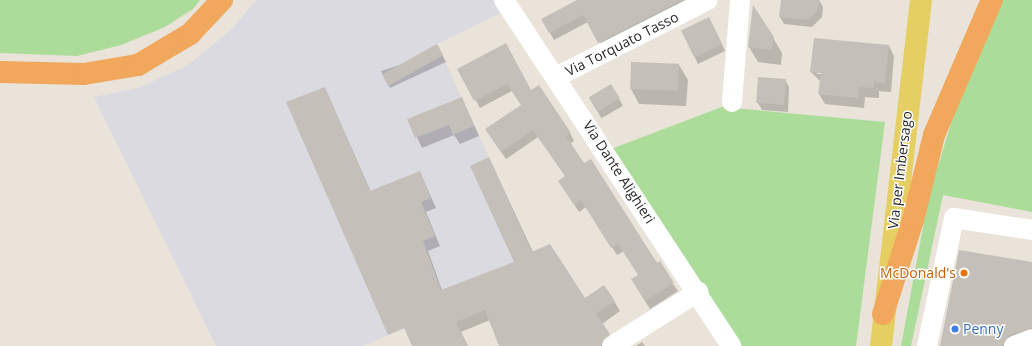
<!DOCTYPE html>
<html>
<head>
<meta charset="utf-8">
<style>
	body { margin:0 }
	#map { position:relative; width:1032px; height:346px; overflow:hidden; background:#e9e3d9; font-family:"Open Sans",sans-serif }
	div>[style] { position:absolute }
	.industrial>* { inset:0; background:#dcdae1 }
	.green>* { inset:0; background:#abdc99 }
	.shadow>* { inset:0; background:#0003; transform-origin:0 0 }
	.building>* { inset:0; background:#c4c0b9; transform-origin:0 0 }
	.minor>* { height:20px; margin:-10px; padding:0 10px; transform-origin:10px; border-radius:10px; background:#fff }
	.major>* { height:22px; margin:-11px; padding:0 11px; transform-origin:11px; border-radius:11px; background:#e5cf62 }
	.highway>* { height:22px; margin:-11px; padding:0 11px; transform-origin:11px; border-radius:11px; background:#f1a75c }
	.dots>* { width:11px; height:11px; translate:-50% -50%; box-sizing:border-box; border:2px solid #fff; border-radius:50% }
	span { translate:-50% -50%; white-space:nowrap; text-align:center; line-height:1.15; -webkit-text-stroke:3px #fff; paint-order:stroke }
	.street-label { font-size:14px; color:#272727 }
	.food-label { font-size:14px; color:#c56008 }
	.right { translate:-100% -50%; text-align:right }
	.shop-label { font-size:14px; color:#366cbe }
	.left { translate:0 -50%; text-align:left }
</style>
</head>
<body>
<div id="map">
	<div class="industrial">
		<div style="clip-path:polygon(256px 0,500px 0,507px 10px,437px 44px,532px 251px,550px 244px,612px 338px,599px 346px,517px 281px,363px 346px,216px 346px,94px 97px,138px 88px,188px 65px,231px 30px)"></div>
	</div>
	<div class="green">
		<div style="clip-path:polygon(0 0,200px 0,193px 9px,165px 27px,121px 45px,77px 56px,0 53px)"></div>
		<div style="clip-path:polygon(1002px 0,1032px 0,1032px 212px,943px 195px,911px 346px,901px 346px,929px 195px,961px 91px)"></div>
		<div style="clip-path:polygon(722px 107px,885px 122px,856px 346px,739px 346px,611px 149px)"></div>
	</div>
	<div class="shadow">
		<div style="clip-path:polygon(579px 0,695px 0,604px 50px,588px 22px,554px 40px,550px 33px)"></div>
		<div style="clip-path:polygon(782px 0,819px 0,823px 7px,822px 17px,812px 27px,784px 24px,780px 17px)"></div>
		<div style="clip-path:polygon(713px 26px,725px 51px,698px 64px,682px 31px)"></div>
		<div style="clip-path:polygon(773px 38px,782px 53px,781px 65px,758px 62px,749px 47px)"></div>
		<div style="clip-path:polygon(evenodd,889px 46px,894px 56px,891px 92px,879px 91px,879px 98px,865px 97px,864px 108px,825px 104px,819px 94px,821px 82px,811px 72px,889px 46px,817px 72px,826px 74px,817px 74px,817px 72px)"></div>
		<div style="clip-path:polygon(441px 52px,446px 62px,390px 88px,381px 71px)"></div>
		<div style="clip-path:polygon(679px 65px,688px 80px,686px 106px,639px 104px,631px 89px)"></div>
		<div style="clip-path:polygon(459px 70px,531px 91px,570px 133px,574px 141px,570px 144px,678px 291px,650px 309px,637px 288px,639px 275px,624px 251px,617px 255px,586px 207px,579px 212px,564px 189px,566px 177px,538px 137px,506px 159px,491px 137px,522px 106px,512px 91px,480px 108px)"></div>
		<div style="clip-path:polygon(759px 78px,785px 80px,789px 87px,788px 112px,762px 110px,758px 103px)"></div>
		<div style="left:611px;top:85px;width:24px;height:25px;rotate:60deg"></div>
		<div style="clip-path:polygon(325px 88px,371px 192px,420px 172px,436px 208px,426px 212px,440px 246px,428px 251px,442px 290px,516px 263px,489px 158px,533px 252px,585px 299px,614px 301px,620px 311px,602px 324px,612px 340px,602px 346px,500px 346px,490px 320px,461px 332px,468px 346px,413px 346px)"></div>
		<div style="clip-path:polygon(462px 98px,479px 136px,460px 144px,454px 135px,422px 148px,409px 120px)"></div>
		<div style="clip-path:polygon(1032px 263px,1032px 333px,1009px 346px,941px 346px)"></div>
		<div style="clip-path:polygon(642px 342px,645px 346px,636px 346px)"></div>
	</div>
	<div class="building">
		<div style="clip-path:polygon(577px 0,682px 0,598px 43px,583px 15px,549px 33px,541px 19px)"></div>
		<div style="clip-path:polygon(781px 0,819px 0,818px 10px,808px 20px,779px 17px)"></div>
		<div style="clip-path:polygon(753px 5px,774px 37px,772px 50px,748px 47px)"></div>
		<div style="left:709px;top:17px;width:30px;height:31px;rotate:64deg"></div>
		<div style="clip-path:polygon(814px 38px,889px 45px,885px 83px,874px 82px,873px 88px,859px 87px,858px 98px,818px 94px,821px 73px,810px 72px)"></div>
		<div style="clip-path:polygon(506px 43px,531px 90px,539px 85px,571px 133px,566px 136px,584px 163px,591px 159px,657px 263px,660px 261px,674px 283px,645px 301px,631px 279px,638px 275px,618px 244px,611px 248px,581px 200px,574px 205px,558px 181px,565px 176px,533px 130px,501px 152px,485px 129px,521px 105px,507px 84px,474px 101px,457px 69px)"></div>
		<div style="left:437px;top:44px;width:13px;height:63px;rotate:61deg"></div>
		<div style="left:631px;top:62px;width:48px;height:27px;rotate:2deg"></div>
		<div style="left:758px;top:77px;width:28px;height:26px;rotate:4deg"></div>
		<div style="left:611px;top:84px;width:17px;height:26px;rotate:59deg"></div>
		<div style="clip-path:polygon(325px 87px,370px 191px,420px 171px,431px 198px,421px 202px,435px 236px,423px 241px,441px 290px,514px 262px,470px 166px,489px 157px,532px 252px,550px 244px,585px 298px,604px 285px,615px 301px,596px 314px,610px 334px,601px 346px,499px 346px,485px 310px,456px 322px,467px 346px,412px 346px,404px 328px,388px 335px,286px 102px)"></div>
		<div style="clip-path:polygon(462px 97px,474px 126px,453px 135px,449px 125px,415px 138px,407px 119px)"></div>
		<div style="clip-path:polygon(959px 250px,1032px 262px,1032px 328px,1009px 335px,1003px 346px,940px 346px)"></div>
	</div>
	<div class="minor">
		<div style="left:504px;top:0;width:414px;rotate:56.7deg"></div>
		<div style="left:556px;top:77px;width:170px;rotate:-26.9deg"></div>
		<div style="left:732px;top:102px;width:102px;rotate:-85.5deg"></div>
		<div style="left:612px;top:346px;width:102px;rotate:-32.1deg"></div>
		<div style="left:927px;top:346px;width:131px;rotate:-78.1deg"></div>
		<div style="left:954px;top:218px;width:79px;rotate:8.7deg"></div>
		<div style="left:1014px;top:346px;width:19px;rotate:-21deg"></div>
	</div>
	<div class="major">
		<div style="left:881px;top:346px;width:348px;rotate:-83.4deg"></div>
	</div>
	<div class="highway">
		<div style="left:0;top:72px;width:84px;rotate:1.4deg"></div>
		<div style="left:84px;top:74px;width:55px;rotate:-9.5deg"></div>
		<div style="left:138px;top:65px;width:61px;rotate:-30.8deg"></div>
		<div style="left:190px;top:34px;width:47px;rotate:-46.7deg"></div>
		<div style="left:883px;top:314px;width:99px;rotate:-72.3deg"></div>
		<div style="left:913px;top:220px;width:88px;rotate:-76.1deg"></div>
		<div style="left:934px;top:135px;width:147px;rotate:-66.8deg"></div>
	</div>
	<div class="dots">
		<div style="left:964px;top:273px;background:#e8710a"></div>
		<div style="left:955px;top:329px;background:#3f7fe0"></div>
	</div>
	<div class="street-label">
		<span style="left:622px;top:44px;rotate:-27deg">Via Torquato Tasso</span>
		<span style="left:900px;top:170px;rotate:-83deg">Via per Imbersago</span>
		<span style="left:619px;top:172px;rotate:57deg">Via Dante Alighieri</span>
	</div>
	<div class="food-label">
		<span class="right" style="left:956px;top:273px">McDonald's</span>
	</div>
	<div class="shop-label">
		<span class="left" style="left:963px;top:329px">Penny</span>
	</div>
</div>
</body>
</html>
